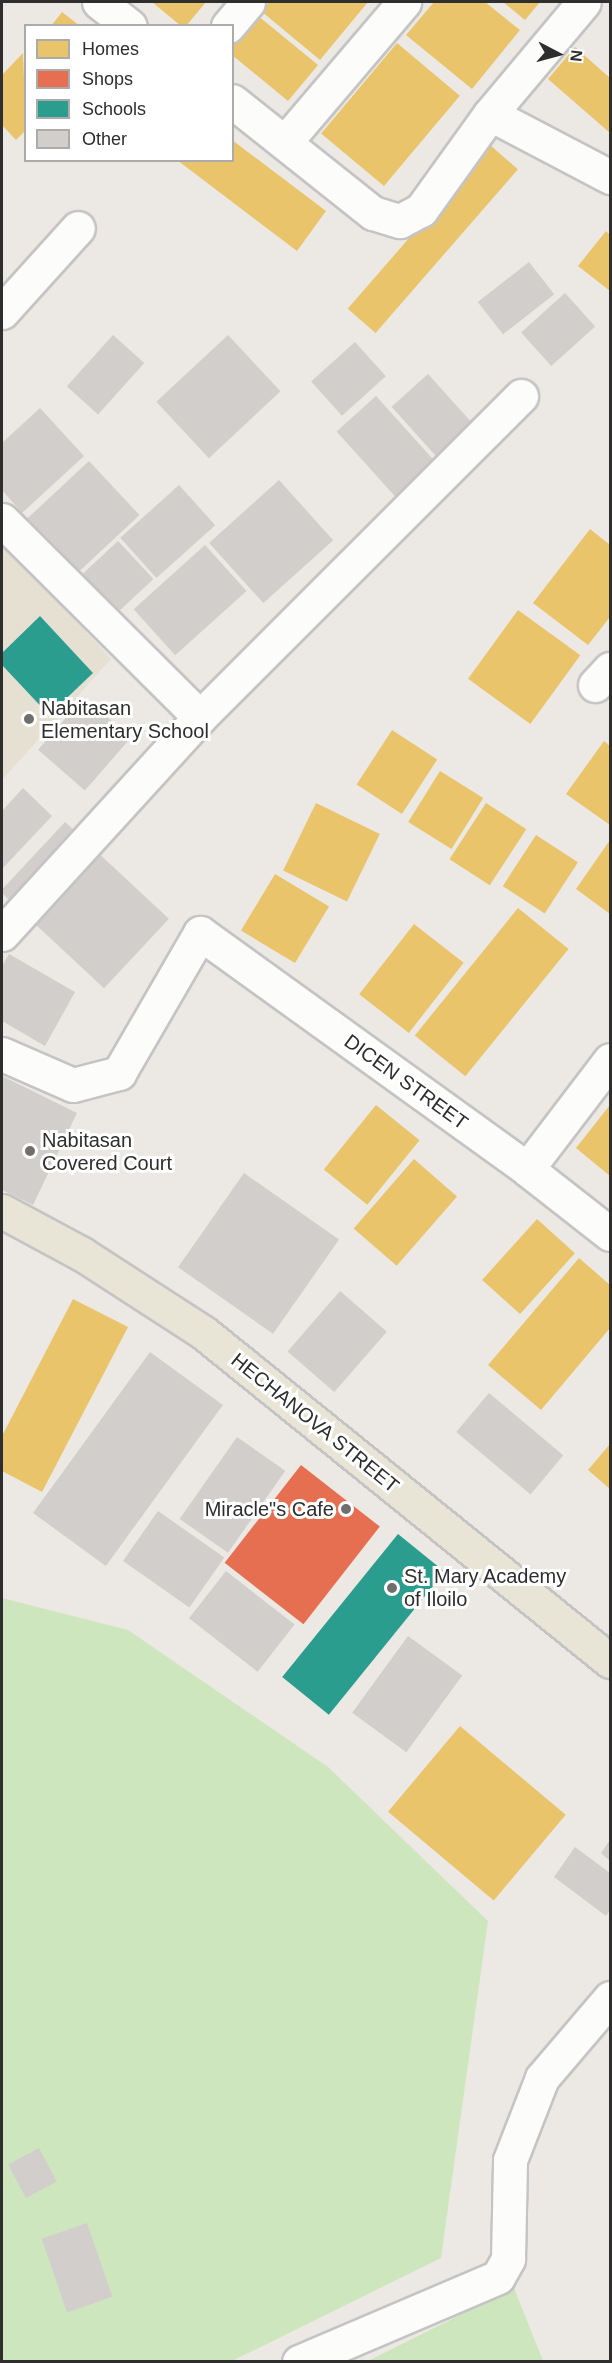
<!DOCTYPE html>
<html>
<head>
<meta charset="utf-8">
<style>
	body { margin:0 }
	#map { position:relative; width:612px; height:2363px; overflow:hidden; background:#ece8e4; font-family:Arial,sans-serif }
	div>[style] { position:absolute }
	.education>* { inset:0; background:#e6e0d3 }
	.green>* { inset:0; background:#cee6be }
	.homes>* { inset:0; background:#e9c46a; transform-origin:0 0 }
	.shops>* { inset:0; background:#e76f51; transform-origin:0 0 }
	.schools>* { inset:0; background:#2a9d8f; transform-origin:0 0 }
	.building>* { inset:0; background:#d1cecb; transform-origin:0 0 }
	.roads { filter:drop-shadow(2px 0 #c5c4c5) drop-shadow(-2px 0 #c5c4c5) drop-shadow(0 2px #c5c4c5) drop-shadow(0 -2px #c5c4c5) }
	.minor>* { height:33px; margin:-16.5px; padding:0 16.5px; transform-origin:16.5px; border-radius:16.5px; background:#fcfcfb }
	.major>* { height:33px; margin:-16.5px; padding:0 16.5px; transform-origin:16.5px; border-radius:16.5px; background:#e8e4d6 }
	.dots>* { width:16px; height:16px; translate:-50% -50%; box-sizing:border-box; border:3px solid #fff; border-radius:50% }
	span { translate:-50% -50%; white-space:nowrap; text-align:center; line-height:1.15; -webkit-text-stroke:6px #fff; paint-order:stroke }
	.poi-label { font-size:20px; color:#2e2e2e }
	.left { translate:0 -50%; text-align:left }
	.right { translate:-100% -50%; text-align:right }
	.street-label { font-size:20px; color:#2e2e2e }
	.frame { position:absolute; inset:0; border:3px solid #2e2e2e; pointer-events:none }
	.legend { position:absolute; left:24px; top:24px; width:210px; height:138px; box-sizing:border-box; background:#fff; border:2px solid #ababab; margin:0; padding:8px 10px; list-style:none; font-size:18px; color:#2e2e2e }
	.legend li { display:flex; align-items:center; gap:12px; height:30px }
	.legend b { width:30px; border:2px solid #ababab }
	.north { position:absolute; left:528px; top:24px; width:60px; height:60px; -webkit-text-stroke:4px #fff; paint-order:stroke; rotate:96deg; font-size:16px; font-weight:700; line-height:24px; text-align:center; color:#2e2e2e }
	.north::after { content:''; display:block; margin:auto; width:21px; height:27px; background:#2e2e2e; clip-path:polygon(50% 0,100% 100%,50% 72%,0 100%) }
</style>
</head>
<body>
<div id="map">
	<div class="education">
		<div style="clip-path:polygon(2px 540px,111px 659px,2px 780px)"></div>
	</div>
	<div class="green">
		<div style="clip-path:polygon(2px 1598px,128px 1630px,328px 1767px,488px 1921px,441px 2258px,232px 2361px,2px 2362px)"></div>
		<div style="clip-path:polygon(514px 2288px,543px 2361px,368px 2361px)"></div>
	</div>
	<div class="homes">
		<div style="clip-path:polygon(152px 2px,206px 2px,186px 26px,181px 26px)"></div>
		<div style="clip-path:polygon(269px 2px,368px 2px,320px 60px,261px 11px)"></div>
		<div style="clip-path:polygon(434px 2px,485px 2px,520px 30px,472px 89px,406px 35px)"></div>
		<div style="clip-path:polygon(503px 2px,540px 2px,525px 20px)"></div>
		<div style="clip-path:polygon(62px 12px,80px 26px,51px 26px)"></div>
		<div style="clip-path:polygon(257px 15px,318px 65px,288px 101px,232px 55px,232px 46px)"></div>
		<div style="left:397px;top:43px;width:82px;height:118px;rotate:40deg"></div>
		<div style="clip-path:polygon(575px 47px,610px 78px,610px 133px,548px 79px)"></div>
		<div style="clip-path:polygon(23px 53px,26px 130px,16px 140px,2px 125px,2px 75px)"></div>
		<div style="clip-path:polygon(232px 140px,326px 211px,297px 251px,177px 160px,232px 160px)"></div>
		<div style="left:490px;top:145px;width:37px;height:217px;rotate:41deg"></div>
		<div style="clip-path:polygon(606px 231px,610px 235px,610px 291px,578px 266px)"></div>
		<div style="clip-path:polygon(590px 529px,610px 545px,610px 617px,588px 645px,533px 603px)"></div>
		<div style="left:518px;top:610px;width:77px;height:85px;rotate:36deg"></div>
		<div style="left:392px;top:730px;width:54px;height:65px;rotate:33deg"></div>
		<div style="clip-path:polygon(604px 741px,610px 746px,610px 825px,566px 794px)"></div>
		<div style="left:440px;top:771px;width:51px;height:60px;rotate:32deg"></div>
		<div style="left:316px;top:803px;width:71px;height:75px;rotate:26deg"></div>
		<div style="left:486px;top:803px;width:48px;height:67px;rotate:33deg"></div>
		<div style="left:536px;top:835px;width:50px;height:61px;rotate:33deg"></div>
		<div style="clip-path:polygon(610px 840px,610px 914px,576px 889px)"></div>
		<div style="left:275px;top:874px;width:63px;height:66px;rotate:31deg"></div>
		<div style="left:518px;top:908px;width:65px;height:164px;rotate:39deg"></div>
		<div style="left:414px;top:924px;width:63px;height:89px;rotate:38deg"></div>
		<div style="left:376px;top:1105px;width:56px;height:83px;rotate:39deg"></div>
		<div style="clip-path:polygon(610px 1105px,610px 1176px,576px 1148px)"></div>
		<div style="left:414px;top:1159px;width:57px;height:92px;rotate:41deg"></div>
		<div style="left:537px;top:1219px;width:51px;height:82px;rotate:42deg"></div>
		<div style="clip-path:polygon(579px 1258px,610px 1285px,610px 1328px,541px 1410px,488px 1365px)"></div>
		<div style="clip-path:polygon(73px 1299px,128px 1327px,42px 1492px,2px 1471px,2px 1436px)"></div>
		<div style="clip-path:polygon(610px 1444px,610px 1489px,588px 1470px)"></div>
		<div style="left:460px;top:1726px;width:138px;height:112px;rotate:40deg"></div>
	</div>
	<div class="shops">
		<div style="left:301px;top:1465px;width:100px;height:124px;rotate:38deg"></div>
	</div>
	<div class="schools">
		<div style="clip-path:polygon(40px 616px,93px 673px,49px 715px,2px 665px,2px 653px)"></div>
		<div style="left:398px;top:1534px;width:60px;height:184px;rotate:39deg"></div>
	</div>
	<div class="building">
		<div style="left:529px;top:262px;width:41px;height:65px;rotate:52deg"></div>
		<div style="left:565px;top:293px;width:45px;height:59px;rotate:48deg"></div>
		<div style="left:113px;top:335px;width:42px;height:69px;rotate:42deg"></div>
		<div style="left:228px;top:335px;width:77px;height:98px;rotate:47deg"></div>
		<div style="left:355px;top:342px;width:46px;height:59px;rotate:48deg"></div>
		<div style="left:428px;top:374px;width:78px;height:49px;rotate:48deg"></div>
		<div style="left:376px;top:396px;width:99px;height:53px;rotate:48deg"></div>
		<div style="clip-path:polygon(40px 408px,84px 456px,22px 513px,2px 490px,2px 443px)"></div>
		<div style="left:89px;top:461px;width:74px;height:91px;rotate:47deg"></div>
		<div style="left:279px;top:480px;width:81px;height:94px;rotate:48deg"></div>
		<div style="left:179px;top:485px;width:54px;height:79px;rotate:48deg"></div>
		<div style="left:118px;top:541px;width:52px;height:62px;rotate:47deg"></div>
		<div style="left:205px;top:545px;width:62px;height:96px;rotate:48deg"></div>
		<div style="left:84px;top:697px;width:62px;height:70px;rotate:41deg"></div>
		<div style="clip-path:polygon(23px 788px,52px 816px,2px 869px,2px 811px)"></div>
		<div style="left:65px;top:822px;width:142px;height:95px;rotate:43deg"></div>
		<div style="clip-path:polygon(9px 954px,75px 992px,45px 1046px,2px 1021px,2px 966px)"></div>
		<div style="clip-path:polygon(2px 1076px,77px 1113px,33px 1205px,2px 1190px)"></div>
		<div style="left:244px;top:1173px;width:116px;height:115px;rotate:35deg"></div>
		<div style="left:340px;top:1291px;width:62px;height:80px;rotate:41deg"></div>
		<div style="left:150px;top:1352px;width:90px;height:199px;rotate:36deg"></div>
		<div style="left:489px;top:1393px;width:97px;height:51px;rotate:40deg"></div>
		<div style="left:237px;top:1437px;width:59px;height:100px;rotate:35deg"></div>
		<div style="left:158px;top:1511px;width:81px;height:61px;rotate:35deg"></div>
		<div style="left:226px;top:1571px;width:87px;height:60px;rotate:38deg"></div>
		<div style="left:408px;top:1636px;width:67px;height:95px;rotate:36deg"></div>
		<div style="clip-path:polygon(610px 1840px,610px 1861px,601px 1853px)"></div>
		<div style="clip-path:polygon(575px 1847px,610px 1873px,610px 1910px,606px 1916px,554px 1877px)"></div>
		<div style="left:39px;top:2148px;width:38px;height:35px;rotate:62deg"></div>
		<div style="left:87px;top:2223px;width:78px;height:48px;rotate:71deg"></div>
	</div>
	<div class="roads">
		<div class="minor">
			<div style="left:99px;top:2px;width:39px;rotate:38deg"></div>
			<div style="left:228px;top:26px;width:31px;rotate:-50deg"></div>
			<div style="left:232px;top:101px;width:180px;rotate:38.5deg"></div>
			<div style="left:373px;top:213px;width:28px;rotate:17deg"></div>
			<div style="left:400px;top:221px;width:24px;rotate:-28deg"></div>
			<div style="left:421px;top:210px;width:118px;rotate:-54.3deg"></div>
			<div style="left:490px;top:114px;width:146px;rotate:-50deg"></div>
			<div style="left:490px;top:114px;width:136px;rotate:27.7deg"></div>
			<div style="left:285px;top:142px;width:184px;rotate:-49.6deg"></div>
			<div style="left:2px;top:312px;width:113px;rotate:-47.9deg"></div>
			<div style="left:2px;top:520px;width:279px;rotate:44.9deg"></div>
			<div style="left:595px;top:685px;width:22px;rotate:-47deg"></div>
			<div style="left:2px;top:934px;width:294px;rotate:-47.6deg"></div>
			<div style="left:200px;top:717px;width:454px;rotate:-45deg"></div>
			<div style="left:2px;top:1054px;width:77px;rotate:23.6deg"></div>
			<div style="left:73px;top:1085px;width:48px;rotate:-14.6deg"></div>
			<div style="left:119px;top:1073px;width:162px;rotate:-59.9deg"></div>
			<div style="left:200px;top:933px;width:403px;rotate:35.8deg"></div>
			<div style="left:527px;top:1169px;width:105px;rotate:38.1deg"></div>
			<div style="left:527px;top:1169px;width:137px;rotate:-52.7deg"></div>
			<div style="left:299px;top:2362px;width:216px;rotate:-23.1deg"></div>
			<div style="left:498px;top:2277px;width:21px;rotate:-61deg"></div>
			<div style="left:508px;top:2259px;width:99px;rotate:-88.8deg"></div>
			<div style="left:510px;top:2160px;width:88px;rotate:-68.7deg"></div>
			<div style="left:542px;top:2078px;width:105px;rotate:-49.6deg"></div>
		</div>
		<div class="major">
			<div style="left:2px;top:1211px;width:91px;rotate:28.3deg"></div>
			<div style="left:82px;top:1254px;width:145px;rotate:32.9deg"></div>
			<div style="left:204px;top:1333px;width:522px;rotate:38.93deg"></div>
		</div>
	</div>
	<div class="dots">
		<div style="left:29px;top:719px;background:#706f6e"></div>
		<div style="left:30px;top:1151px;background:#706f6e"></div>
		<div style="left:346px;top:1509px;background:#706f6e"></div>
		<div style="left:392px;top:1588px;background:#706f6e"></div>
	</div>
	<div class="poi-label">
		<span class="left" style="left:41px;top:720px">Nabitasan<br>Elementary School</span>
		<span class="left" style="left:42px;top:1152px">Nabitasan<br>Covered Court</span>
		<span class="right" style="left:334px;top:1509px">Miracle"s Cafe</span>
		<span class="left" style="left:404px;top:1588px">St. Mary Academy<br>of Iloilo</span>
	</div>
	<div class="street-label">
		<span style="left:406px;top:1082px;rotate:36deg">DICEN STREET</span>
		<span style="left:315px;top:1423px;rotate:39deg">HECHANOVA STREET</span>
	</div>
	<div class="frame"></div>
	<ul class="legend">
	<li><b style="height:16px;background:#e9c46a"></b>Homes</li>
	<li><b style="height:16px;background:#e76f51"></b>Shops</li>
	<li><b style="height:16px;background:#2a9d8f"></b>Schools</li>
	<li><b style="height:16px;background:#d1cecb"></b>Other</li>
	</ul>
	<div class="north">N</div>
</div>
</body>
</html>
